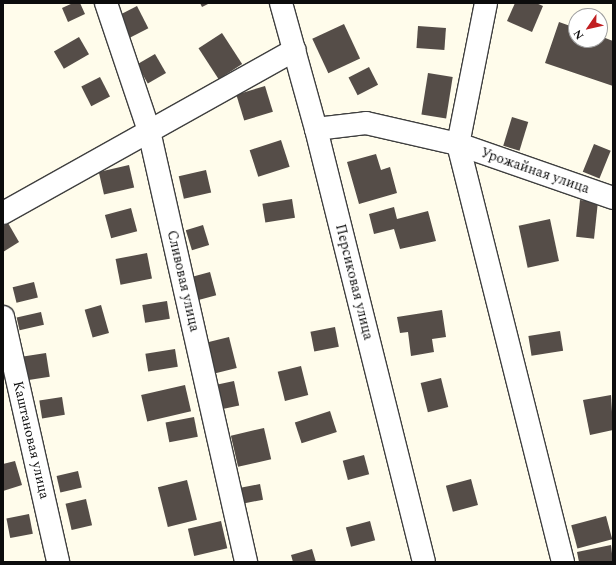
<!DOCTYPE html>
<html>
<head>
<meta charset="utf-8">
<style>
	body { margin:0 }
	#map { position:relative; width:616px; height:565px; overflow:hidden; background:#fffceb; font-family:Spectral,serif }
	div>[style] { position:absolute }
	.building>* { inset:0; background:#554d48; transform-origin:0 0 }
	.roads { filter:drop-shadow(1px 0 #3f3f3f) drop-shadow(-1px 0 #3f3f3f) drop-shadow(0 1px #3f3f3f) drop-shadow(0 -1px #3f3f3f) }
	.minor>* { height:22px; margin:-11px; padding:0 11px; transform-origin:11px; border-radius:11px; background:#fff }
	span { translate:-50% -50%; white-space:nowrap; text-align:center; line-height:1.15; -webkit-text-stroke:4px #fff; paint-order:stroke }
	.street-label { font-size:14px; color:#0c0c0c }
	.frame { position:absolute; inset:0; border:4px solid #0c0c0c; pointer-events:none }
	.north { position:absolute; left:568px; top:8px; width:40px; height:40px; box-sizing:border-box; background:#fff; border:1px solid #9e9e9e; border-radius:50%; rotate:236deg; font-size:11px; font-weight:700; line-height:16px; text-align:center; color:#0c0c0c }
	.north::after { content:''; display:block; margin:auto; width:14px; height:18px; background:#c11f21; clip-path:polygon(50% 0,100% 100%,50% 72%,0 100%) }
</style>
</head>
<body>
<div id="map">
	<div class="building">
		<div style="clip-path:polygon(73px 3px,80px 3px,85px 14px,68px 22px,62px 8px)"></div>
		<div style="clip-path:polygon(200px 3px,210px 3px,202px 7px)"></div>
		<div style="clip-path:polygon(515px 3px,536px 3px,543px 6px,532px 32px,507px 21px)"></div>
		<div style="left:137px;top:6px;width:25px;height:23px;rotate:63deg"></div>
		<div style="clip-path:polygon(559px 22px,576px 28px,576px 40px,600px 40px,600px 36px,613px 41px,613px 86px,545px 63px)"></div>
		<div style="left:344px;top:24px;width:38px;height:35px;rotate:65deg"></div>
		<div style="left:418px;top:26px;width:28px;height:22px;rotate:4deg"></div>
		<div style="left:222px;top:33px;width:37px;height:28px;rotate:57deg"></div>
		<div style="left:79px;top:37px;width:20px;height:29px;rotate:60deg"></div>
		<div style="left:155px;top:54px;width:22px;height:21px;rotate:60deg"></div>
		<div style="left:369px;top:67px;width:20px;height:23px;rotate:63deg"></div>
		<div style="left:428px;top:73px;width:25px;height:42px;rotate:9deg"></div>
		<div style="left:100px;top:77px;width:22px;height:21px;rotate:63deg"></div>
		<div style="left:265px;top:86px;width:27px;height:30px;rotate:73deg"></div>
		<div style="left:512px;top:117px;width:17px;height:30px;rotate:17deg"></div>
		<div style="left:281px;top:140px;width:28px;height:33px;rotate:72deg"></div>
		<div style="left:594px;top:144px;width:18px;height:30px;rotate:22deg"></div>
		<div style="clip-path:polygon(376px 154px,381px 170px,390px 167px,397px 193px,359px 204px,347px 162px)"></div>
		<div style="left:129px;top:165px;width:23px;height:31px;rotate:77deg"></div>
		<div style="left:206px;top:170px;width:23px;height:28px;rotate:77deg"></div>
		<div style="left:292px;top:199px;width:19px;height:30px;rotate:81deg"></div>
		<div style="left:580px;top:200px;width:18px;height:37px;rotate:6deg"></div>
		<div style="clip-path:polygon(394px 207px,397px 219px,428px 211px,436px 241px,400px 249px,394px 229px,374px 234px,369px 214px)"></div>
		<div style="left:131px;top:208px;width:24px;height:27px;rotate:75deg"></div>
		<div style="left:550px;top:219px;width:43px;height:32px;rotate:78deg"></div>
		<div style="clip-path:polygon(8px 223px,19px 242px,3px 252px,3px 226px)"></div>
		<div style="left:203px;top:225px;width:21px;height:18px;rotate:73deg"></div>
		<div style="left:147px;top:253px;width:26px;height:32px;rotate:79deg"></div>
		<div style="left:210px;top:272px;width:24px;height:26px;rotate:75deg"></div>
		<div style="left:34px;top:282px;width:16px;height:22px;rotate:76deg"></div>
		<div style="left:167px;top:301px;width:18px;height:25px;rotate:81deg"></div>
		<div style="left:101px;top:305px;width:29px;height:17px;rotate:74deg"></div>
		<div style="clip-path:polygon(442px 310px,446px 337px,432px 339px,434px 352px,411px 356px,408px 332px,400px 333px,397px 317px)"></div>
		<div style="left:41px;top:312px;width:13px;height:25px;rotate:77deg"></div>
		<div style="left:335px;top:327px;width:20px;height:25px;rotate:79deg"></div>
		<div style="left:560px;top:331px;width:20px;height:32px;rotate:81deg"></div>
		<div style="left:229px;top:337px;width:32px;height:24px;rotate:76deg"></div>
		<div style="left:175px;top:349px;width:18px;height:30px;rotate:81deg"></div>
		<div style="left:46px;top:353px;width:24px;height:23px;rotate:81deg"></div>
		<div style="left:301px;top:366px;width:30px;height:24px;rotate:76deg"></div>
		<div style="left:441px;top:378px;width:30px;height:21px;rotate:76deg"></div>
		<div style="left:234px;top:381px;width:25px;height:18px;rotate:78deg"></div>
		<div style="left:185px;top:385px;width:27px;height:45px;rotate:77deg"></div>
		<div style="clip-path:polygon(611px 395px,613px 430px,590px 435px,583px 400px)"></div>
		<div style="left:62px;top:397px;width:18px;height:23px;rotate:81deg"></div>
		<div style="left:330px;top:411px;width:22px;height:37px;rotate:72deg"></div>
		<div style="left:194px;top:417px;width:20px;height:29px;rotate:79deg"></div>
		<div style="left:264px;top:428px;width:32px;height:34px;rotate:77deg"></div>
		<div style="left:364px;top:455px;width:20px;height:22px;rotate:75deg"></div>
		<div style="clip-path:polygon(15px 461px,22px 485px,3px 491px,3px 464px)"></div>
		<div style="left:78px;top:471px;width:17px;height:22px;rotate:77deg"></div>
		<div style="left:471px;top:479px;width:27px;height:26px;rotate:75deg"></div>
		<div style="left:187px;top:480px;width:41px;height:30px;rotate:76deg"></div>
		<div style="left:260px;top:484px;width:16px;height:20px;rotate:79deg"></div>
		<div style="left:86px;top:499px;width:27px;height:21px;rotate:77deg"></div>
		<div style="left:29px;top:514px;width:20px;height:23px;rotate:79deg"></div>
		<div style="left:606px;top:516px;width:24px;height:36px;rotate:75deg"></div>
		<div style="left:221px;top:521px;width:28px;height:34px;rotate:77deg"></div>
		<div style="left:370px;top:521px;width:20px;height:25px;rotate:75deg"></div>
		<div style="clip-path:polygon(611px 545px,613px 562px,579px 562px,577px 552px)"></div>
		<div style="clip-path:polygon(312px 549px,316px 562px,293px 562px,291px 555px)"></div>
	</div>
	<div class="roads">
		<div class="minor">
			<div style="left:106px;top:3px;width:135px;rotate:71.4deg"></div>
			<div style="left:149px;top:131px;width:442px;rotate:77.3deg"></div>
			<div style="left:281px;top:3px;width:131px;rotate:74.5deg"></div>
			<div style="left:316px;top:129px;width:446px;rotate:76deg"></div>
			<div style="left:486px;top:3px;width:144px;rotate:101.2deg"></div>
			<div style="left:458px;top:144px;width:431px;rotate:75.9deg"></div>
			<div style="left:316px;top:129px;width:50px;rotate:-6.8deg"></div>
			<div style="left:366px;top:123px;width:94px;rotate:12.9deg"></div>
			<div style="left:458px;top:144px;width:164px;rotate:19.2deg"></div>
			<div style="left:3px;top:213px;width:334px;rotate:-29.2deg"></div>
			<div style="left:3px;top:317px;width:251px;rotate:77.3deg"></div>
		</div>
	</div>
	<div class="street-label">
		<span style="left:535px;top:171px;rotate:19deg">Урожайная улица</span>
		<span style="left:183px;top:281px;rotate:77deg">Сливовая улица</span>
		<span style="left:354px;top:282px;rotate:76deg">Персиковая улица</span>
		<span style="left:31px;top:440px;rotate:77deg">Каштановая улица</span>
	</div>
	<div class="frame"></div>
	<div class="north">N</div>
</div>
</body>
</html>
